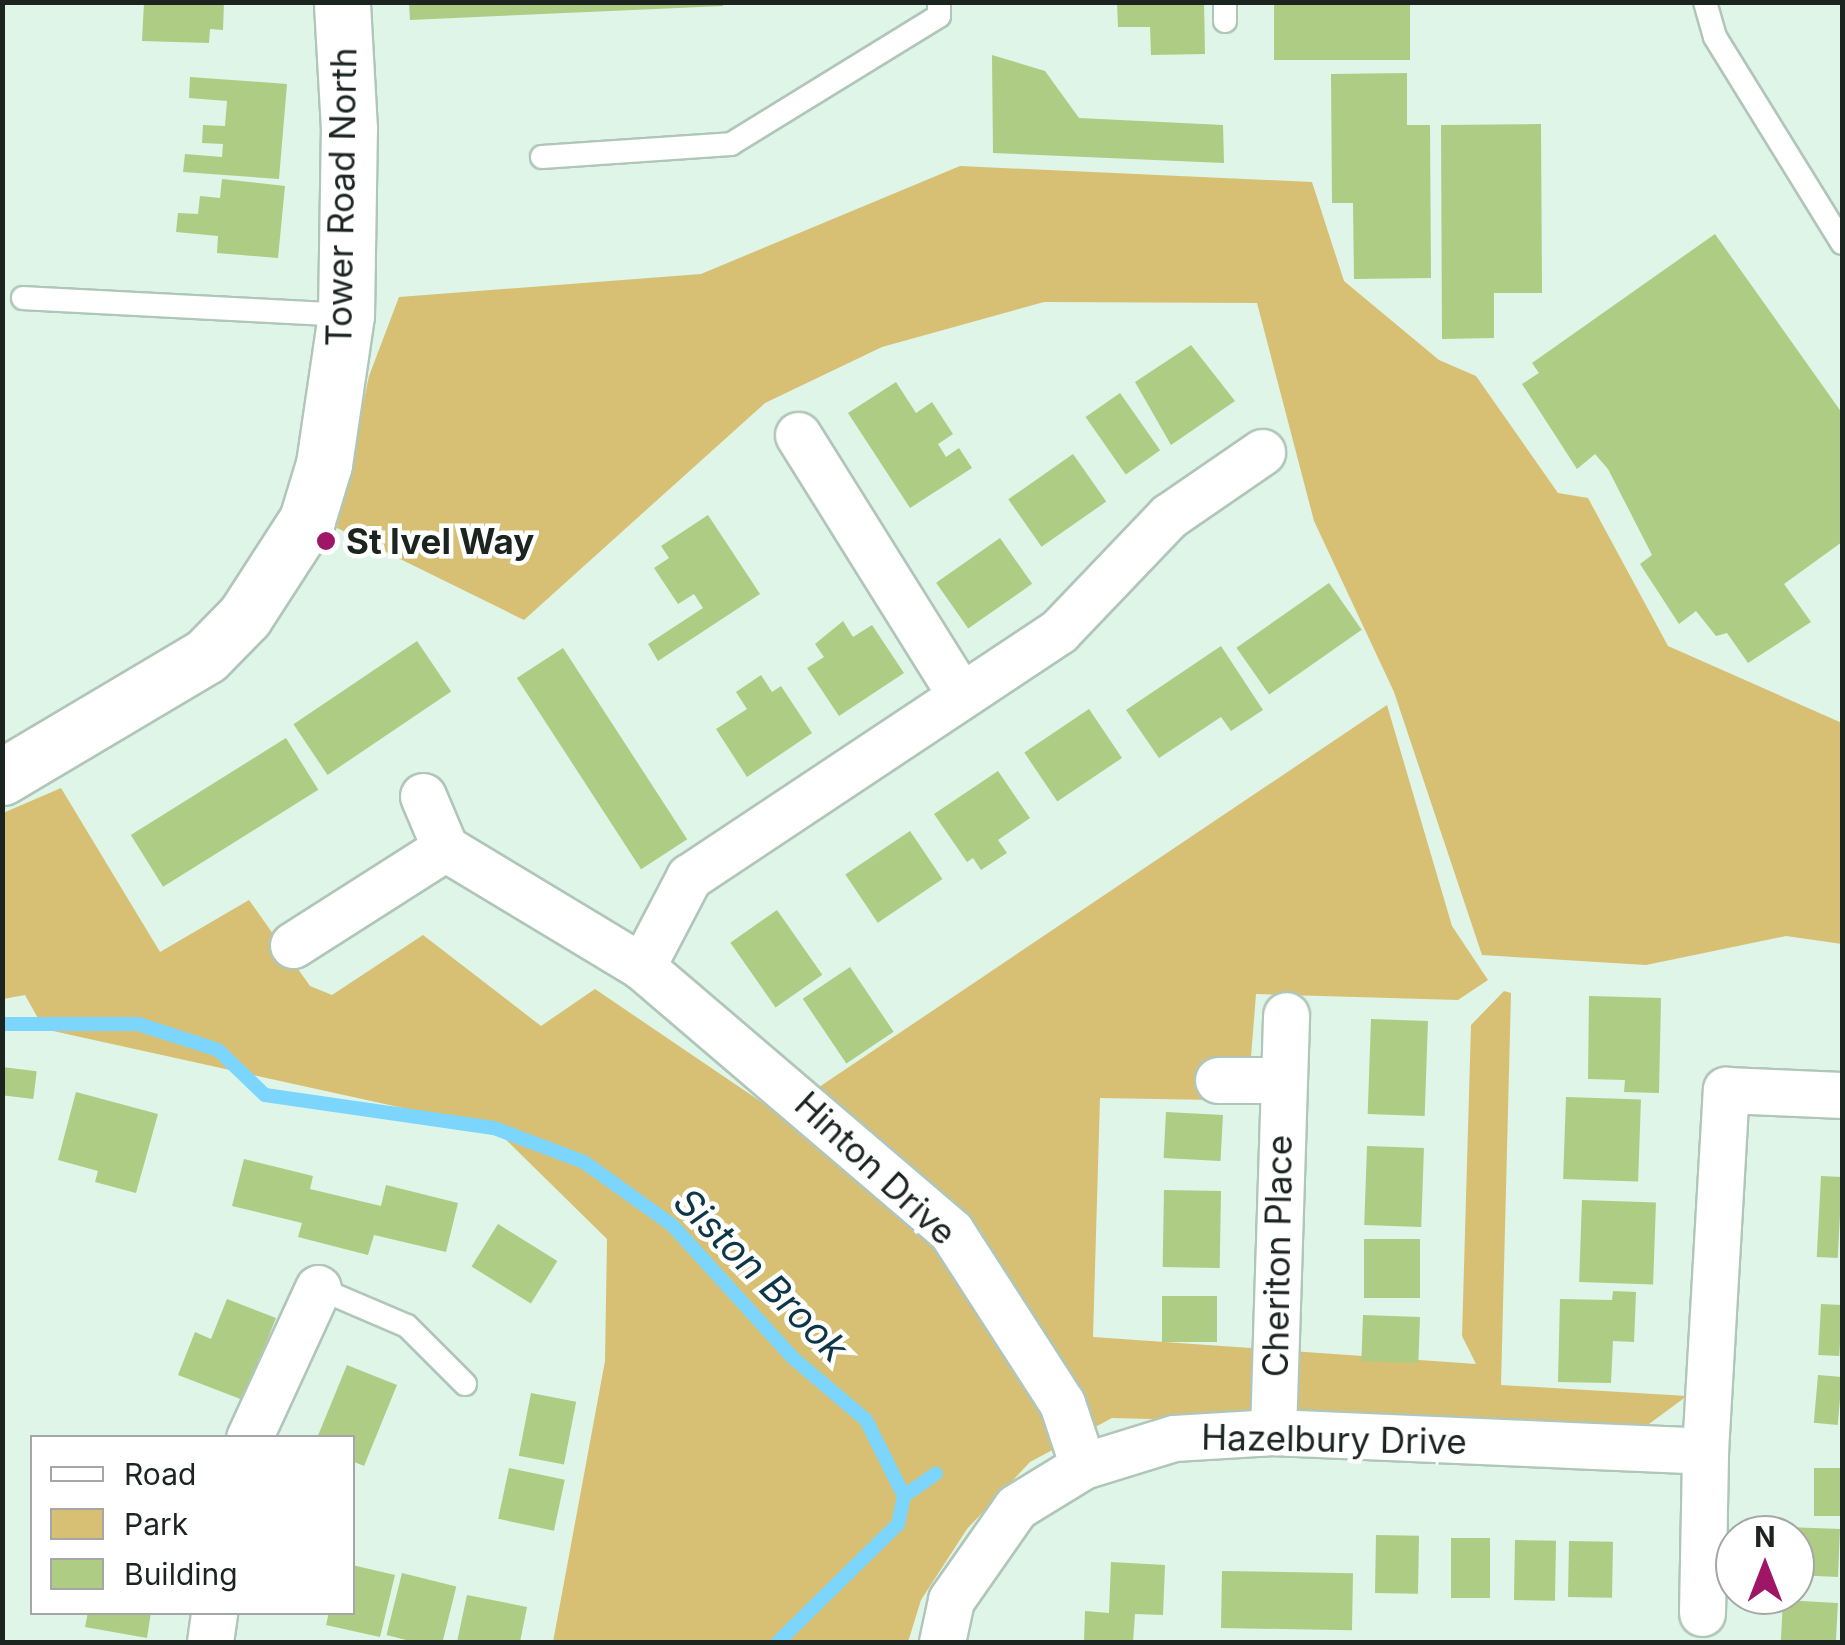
<!DOCTYPE html>
<html>
<head>
<meta charset="utf-8">
<style>
	body { margin:0 }
	#map { position:relative; width:1845px; height:1645px; overflow:hidden; background:#def5e8; font-family:Inter,sans-serif }
	div>[style] { position:absolute }
	.green>* { inset:0; background:#d7c074 }
	.stream>* { height:14px; margin:-7px; padding:0 7px; transform-origin:7px; border-radius:7px; background:#7bd5fc }
	.building>* { inset:0; background:#aecc83; transform-origin:0 0 }
	.roads { filter:drop-shadow(2px 0 #b0c6b9) drop-shadow(-2px 0 #b0c6b9) drop-shadow(0 2px #b0c6b9) drop-shadow(0 -2px #b0c6b9) }
	.lane>* { height:22px; margin:-11px; padding:0 11px; transform-origin:11px; border-radius:11px; background:#fff }
	.street>* { height:45px; margin:-22.5px; padding:0 22.5px; transform-origin:22.5px; border-radius:22.5px; background:#fff }
	.secondary>* { height:55px; margin:-27.5px; padding:0 27.5px; transform-origin:27.5px; border-radius:27.5px; background:#fff }
	.dots>* { width:28px; height:28px; translate:-50% -50%; box-sizing:border-box; border:5px solid #fff; border-radius:50% }
	span { translate:-50% -50%; white-space:nowrap; text-align:center; line-height:1.15; -webkit-text-stroke:9px #fff; paint-order:stroke }
	.street-label { font-size:35px; color:#1c2420 }
	.poi-label { font-size:35px; color:#1c2420; font-weight:700 }
	.left { translate:0 -50%; text-align:left }
	.water-label { font-size:38px; color:#0d3747; font-style:italic }
	.frame { position:absolute; inset:0; border:5px solid #1c2420; pointer-events:none }
	.legend { position:absolute; left:30px; top:1435px; width:325px; height:180px; box-sizing:border-box; background:#fff; border:2px solid #a4a7a6; margin:0; padding:12px 18px; list-style:none; font-size:30px; color:#1c2420 }
	.legend li { display:flex; align-items:center; gap:20px; height:50px }
	.legend b { width:50px; border:2px solid #a4a7a6 }
	.north { position:absolute; left:1715px; top:1515px; width:100px; height:100px; box-sizing:border-box; background:#fff; border:2px solid #a4a7a6; border-radius:50%; rotate:0deg; font-size:28px; font-weight:700; line-height:40px; text-align:center; color:#1c2420 }
	.north::after { content:''; display:block; margin:auto; width:35px; height:45px; background:#9e1665; clip-path:polygon(50% 0,100% 100%,50% 72%,0 100%) }
</style>
</head>
<body>
<div id="map">
	<div class="green">
		<div style="clip-path:polygon(960px 166px,1312px 182px,1344px 281px,1439px 360px,1476px 376px,1558px 493px,1588px 498px,1668px 646px,1842px 723px,1842px 944px,1786px 936px,1646px 965px,1482px 955px,1394px 692px,1314px 521px,1257px 303px,1044px 302px,882px 347px,765px 403px,524px 620px,337px 528px,369px 376px,399px 297px,701px 274px)"></div>
		<div style="clip-path:polygon(1387px 705px,1452px 926px,1488px 980px,1458px 1000px,1256px 994px,1251px 1057px,1216px 1061px,1214px 1100px,1100px 1098px,1093px 1337px,1476px 1364px,1462px 1336px,1471px 1025px,1504px 991px,1511px 993px,1501px 1385px,1687px 1396px,1638px 1432px,1112px 1418px,1030px 1462px,967px 1529px,921px 1600px,908px 1642px,553px 1642px,605px 1361px,607px 1239px,494px 1128px,44px 1029px,25px 995px,3px 999px,3px 813px,61px 788px,160px 952px,249px 900px,310px 986px,332px 995px,423px 935px,541px 1026px,595px 989px,779px 1114px)"></div>
	</div>
	<div class="stream">
		<div style="left:2px;top:1024px;width:136px"></div>
		<div style="left:138px;top:1024px;width:84px;rotate:18deg"></div>
		<div style="left:218px;top:1050px;width:65px;rotate:43.8deg"></div>
		<div style="left:265px;top:1095px;width:231px;rotate:8.2deg"></div>
		<div style="left:494px;top:1128px;width:96px;rotate:20.7deg"></div>
		<div style="left:584px;top:1162px;width:108px;rotate:35.6deg"></div>
		<div style="left:672px;top:1225px;width:180px;rotate:47.7deg"></div>
		<div style="left:793px;top:1358px;width:96px;rotate:40.3deg"></div>
		<div style="left:866px;top:1420px;width:85px;rotate:63.4deg"></div>
		<div style="left:904px;top:1496px;width:29px;rotate:102deg"></div>
		<div style="left:898px;top:1524px;width:168px;rotate:135.5deg"></div>
		<div style="left:904px;top:1496px;width:39px;rotate:-35deg"></div>
	</div>
	<div class="building">
		<div style="clip-path:polygon(144px 2px,224px 2px,223px 30px,210px 29px,209px 43px,142px 41px)"></div>
		<div style="clip-path:polygon(409px 2px,723px 2px,723px 6px,410px 20px)"></div>
		<div style="clip-path:polygon(1117px 2px,1204px 2px,1205px 54px,1151px 55px,1150px 27px,1118px 27px)"></div>
		<div style="left:1274px;top:2px;width:136px;height:58px"></div>
		<div style="clip-path:polygon(992px 55px,1045px 71px,1079px 118px,1223px 125px,1224px 163px,993px 153px)"></div>
		<div style="clip-path:polygon(1407px 73px,1407px 125px,1430px 125px,1431px 278px,1354px 279px,1353px 203px,1332px 203px,1331px 74px)"></div>
		<div style="clip-path:polygon(190px 77px,287px 84px,279px 179px,183px 172px,185px 154px,222px 157px,223px 144px,202px 143px,203px 125px,225px 126px,227px 101px,189px 98px)"></div>
		<div style="clip-path:polygon(1541px 124px,1542px 293px,1494px 293px,1494px 338px,1442px 339px,1441px 125px)"></div>
		<div style="clip-path:polygon(222px 179px,285px 186px,278px 258px,217px 253px,218px 236px,176px 232px,178px 213px,198px 214px,200px 196px,220px 198px)"></div>
		<div style="clip-path:polygon(1715px 234px,1842px 413px,1842px 542px,1784px 584px,1811px 622px,1748px 663px,1727px 633px,1716px 636px,1696px 611px,1679px 624px,1640px 564px,1652px 555px,1608px 469px,1595px 454px,1577px 469px,1522px 384px,1539px 373px,1532px 363px)"></div>
		<div style="clip-path:polygon(1191px 345px,1235px 401px,1171px 445px,1135px 382px)"></div>
		<div style="clip-path:polygon(896px 382px,916px 413px,932px 402px,953px 434px,938px 444px,946px 457px,959px 448px,972px 468px,910px 508px,848px 413px)"></div>
		<div style="left:1120px;top:393px;width:70px;height:42px;rotate:55deg"></div>
		<div style="left:1073px;top:454px;width:58px;height:79px;rotate:55deg"></div>
		<div style="clip-path:polygon(708px 515px,760px 594px,658px 661px,648px 644px,703px 608px,694px 594px,678px 604px,654px 568px,669px 558px,661px 546px)"></div>
		<div style="left:1000px;top:538px;width:56px;height:78px;rotate:55deg"></div>
		<div style="left:1329px;top:583px;width:57px;height:113px;rotate:55deg"></div>
		<div style="clip-path:polygon(843px 621px,853px 637px,872px 625px,904px 673px,839px 716px,807px 668px,824px 657px,815px 644px)"></div>
		<div style="left:417px;top:641px;width:61px;height:149px;rotate:56deg"></div>
		<div style="clip-path:polygon(1221px 646px,1263px 710px,1231px 731px,1221px 717px,1159px 758px,1126px 710px)"></div>
		<div style="left:563px;top:648px;width:228px;height:55px;rotate:57deg"></div>
		<div style="clip-path:polygon(761px 675px,772px 692px,781px 686px,812px 733px,747px 777px,716px 729px,747px 709px,736px 692px)"></div>
		<div style="left:1089px;top:709px;width:59px;height:78px;rotate:56deg"></div>
		<div style="left:286px;top:738px;width:61px;height:183px;rotate:58deg"></div>
		<div style="clip-path:polygon(998px 771px,1030px 818px,998px 840px,1007px 853px,981px 870px,973px 858px,967px 862px,934px 814px)"></div>
		<div style="left:910px;top:831px;width:58px;height:78px;rotate:56deg"></div>
		<div style="left:777px;top:910px;width:79px;height:57px;rotate:55deg"></div>
		<div style="left:850px;top:967px;width:78px;height:57px;rotate:56deg"></div>
		<div style="clip-path:polygon(1589px 996px,1661px 998px,1659px 1093px,1624px 1092px,1625px 1080px,1588px 1079px)"></div>
		<div style="left:1371px;top:1019px;width:57px;height:95px;rotate:2deg"></div>
		<div style="left:2px;top:1067px;width:35px;height:28px;rotate:7deg"></div>
		<div style="clip-path:polygon(76px 1092px,158px 1114px,136px 1193px,95px 1182px,98px 1171px,58px 1160px)"></div>
		<div style="left:1566px;top:1097px;width:75px;height:82px;rotate:2deg"></div>
		<div style="left:1166px;top:1112px;width:57px;height:46px;rotate:3deg"></div>
		<div style="left:1367px;top:1146px;width:57px;height:79px;rotate:2deg"></div>
		<div style="clip-path:polygon(244px 1159px,313px 1176px,310px 1189px,381px 1206px,386px 1185px,458px 1203px,446px 1252px,374px 1235px,368px 1255px,298px 1237px,302px 1223px,232px 1206px)"></div>
		<div style="left:1821px;top:1176px;width:21px;height:81px;rotate:3deg"></div>
		<div style="left:1164px;top:1190px;width:57px;height:77px;rotate:1deg"></div>
		<div style="left:1582px;top:1200px;width:74px;height:82px;rotate:2deg"></div>
		<div style="left:498px;top:1224px;width:70px;height:50px;rotate:32deg"></div>
		<div style="left:1364px;top:1239px;width:56px;height:59px"></div>
		<div style="clip-path:polygon(1613px 1291px,1636px 1292px,1634px 1342px,1613px 1341px,1611px 1383px,1558px 1382px,1560px 1299px,1612px 1300px)"></div>
		<div style="left:1162px;top:1296px;width:55px;height:46px"></div>
		<div style="clip-path:polygon(227px 1299px,276px 1318px,243px 1400px,178px 1375px,195px 1332px,211px 1339px)"></div>
		<div style="left:1821px;top:1304px;width:21px;height:51px;rotate:3deg"></div>
		<div style="left:1363px;top:1315px;width:57px;height:46px;rotate:2deg"></div>
		<div style="clip-path:polygon(347px 1365px,397px 1385px,364px 1466px,352px 1461px,352px 1438px,317px 1438px)"></div>
		<div style="left:1818px;top:1375px;width:24px;height:48px;rotate:5deg"></div>
		<div style="left:531px;top:1393px;width:46px;height:64px;rotate:11deg"></div>
		<div style="left:509px;top:1468px;width:57px;height:52px;rotate:12deg"></div>
		<div style="left:1814px;top:1468px;width:28px;height:48px"></div>
		<div style="clip-path:polygon(1786px 1527px,1840px 1529px,1838px 1577px,1795px 1575px,1795px 1535px,1785px 1535px)"></div>
		<div style="left:1376px;top:1535px;width:43px;height:58px;rotate:1deg"></div>
		<div style="left:1451px;top:1538px;width:39px;height:60px"></div>
		<div style="left:1515px;top:1540px;width:41px;height:60px;rotate:1deg"></div>
		<div style="left:1569px;top:1541px;width:44px;height:56px;rotate:1deg"></div>
		<div style="clip-path:polygon(1111px 1562px,1165px 1565px,1163px 1615px,1135px 1614px,1133px 1642px,1084px 1642px,1085px 1611px,1109px 1613px)"></div>
		<div style="clip-path:polygon(352px 1565px,395px 1575px,380px 1637px,326px 1625px,329px 1612px,352px 1612px)"></div>
		<div style="left:1222px;top:1571px;width:131px;height:57px;rotate:1deg"></div>
		<div style="left:402px;top:1573px;width:56px;height:64px;rotate:14deg"></div>
		<div style="clip-path:polygon(467px 1595px,527px 1607px,520px 1642px,457px 1642px)"></div>
		<div style="left:1783px;top:1600px;width:55px;height:42px;rotate:3deg"></div>
		<div style="clip-path:polygon(88px 1612px,151px 1612px,147px 1638px,85px 1627px)"></div>
	</div>
	<div class="roads">
		<div class="lane">
			<div style="left:1225px;top:2px;width:19px;rotate:90deg"></div>
			<div style="left:1705px;top:2px;width:36px;rotate:74deg"></div>
			<div style="left:1715px;top:37px;width:242px;rotate:58.3deg"></div>
			<div style="left:542px;top:157px;width:189px;rotate:-3.9deg"></div>
			<div style="left:731px;top:144px;width:244px;rotate:-31.6deg"></div>
			<div style="left:939px;top:16px;width:14px;rotate:-90deg"></div>
			<div style="left:23px;top:298px;width:323px;rotate:3deg"></div>
			<div style="left:318px;top:1288px;width:97px;rotate:23.1deg"></div>
			<div style="left:407px;top:1326px;width:82px;rotate:45deg"></div>
		</div>
		<div class="street">
			<div style="left:798px;top:435px;width:305px;rotate:58deg"></div>
			<div style="left:423px;top:796px;width:56px;rotate:67.1deg"></div>
			<div style="left:445px;top:848px;width:230px;rotate:31.1deg"></div>
			<div style="left:642px;top:967px;width:406px;rotate:40.5deg"></div>
			<div style="left:951px;top:1231px;width:205px;rotate:57.2deg"></div>
			<div style="left:1062px;top:1403px;width:66px;rotate:71.6deg"></div>
			<div style="left:293px;top:945px;width:180px;rotate:-32.5deg"></div>
			<div style="left:642px;top:967px;width:102px;rotate:-62.4deg"></div>
			<div style="left:689px;top:877px;width:444px;rotate:-33.6deg"></div>
			<div style="left:1059px;top:631px;width:159px;rotate:-46.3deg"></div>
			<div style="left:1169px;top:516px;width:113px;rotate:-34.5deg"></div>
			<div style="left:1218px;top:1080px;width:64px"></div>
			<div style="left:1273px;top:1432px;width:417px;rotate:-88.2deg"></div>
			<div style="left:249px;top:1438px;width:165px;rotate:-65.3deg"></div>
			<div style="left:1702px;top:1613px;width:162px;rotate:-88.9deg"></div>
			<div style="left:210px;top:1642px;width:30px;rotate:-82deg"></div>
			<div style="left:942px;top:1642px;width:43px;rotate:-77.9deg"></div>
			<div style="left:951px;top:1600px;width:113px;rotate:-55deg"></div>
			<div style="left:1016px;top:1507px;width:79px;rotate:-31.5deg"></div>
			<div style="left:1083px;top:1466px;width:95px;rotate:-17.1deg"></div>
			<div style="left:1174px;top:1438px;width:99px;rotate:-3.5deg"></div>
			<div style="left:1273px;top:1432px;width:432px;rotate:2.5deg"></div>
			<div style="left:1705px;top:1451px;width:362px;rotate:-86.7deg"></div>
			<div style="left:1726px;top:1090px;width:116px;rotate:2.5deg"></div>
		</div>
		<div class="secondary">
			<div style="left:2px;top:777px;width:237px;rotate:-30.7deg"></div>
			<div style="left:206px;top:656px;width:56px;rotate:-45.7deg"></div>
			<div style="left:245px;top:616px;width:114px;rotate:-57.1deg"></div>
			<div style="left:307px;top:520px;width:59px;rotate:-73.1deg"></div>
			<div style="left:324px;top:464px;width:151px;rotate:-81.6deg"></div>
			<div style="left:346px;top:315px;width:186px;rotate:-89.1deg"></div>
			<div style="left:349px;top:129px;width:127px;rotate:-93.2deg"></div>
		</div>
	</div>
	<div class="dots">
		<div style="left:326px;top:541px;background:#9e1665"></div>
	</div>
	<div class="street-label">
		<span style="left:341px;top:197px;rotate:-89deg">Tower Road North</span>
		<span style="left:876px;top:1168px;rotate:43deg">Hinton Drive</span>
		<span style="left:1277px;top:1256px;rotate:-89deg">Cheriton Place</span>
		<span style="left:1334px;top:1439px;rotate:1deg">Hazelbury Drive</span>
	</div>
	<div class="poi-label">
		<span class="left" style="left:346px;top:541px">St Ivel Way</span>
	</div>
	<div class="water-label">
		<span style="left:761px;top:1275px;rotate:45deg">Siston Brook</span>
	</div>
	<div class="frame"></div>
	<ul class="legend">
	<li><b style="height:12px;background:#fff"></b>Road</li>
	<li><b style="height:28px;background:#d7c074"></b>Park</li>
	<li><b style="height:28px;background:#aecc83"></b>Building</li>
	</ul>
	<div class="north">N</div>
</div>
</body>
</html>
